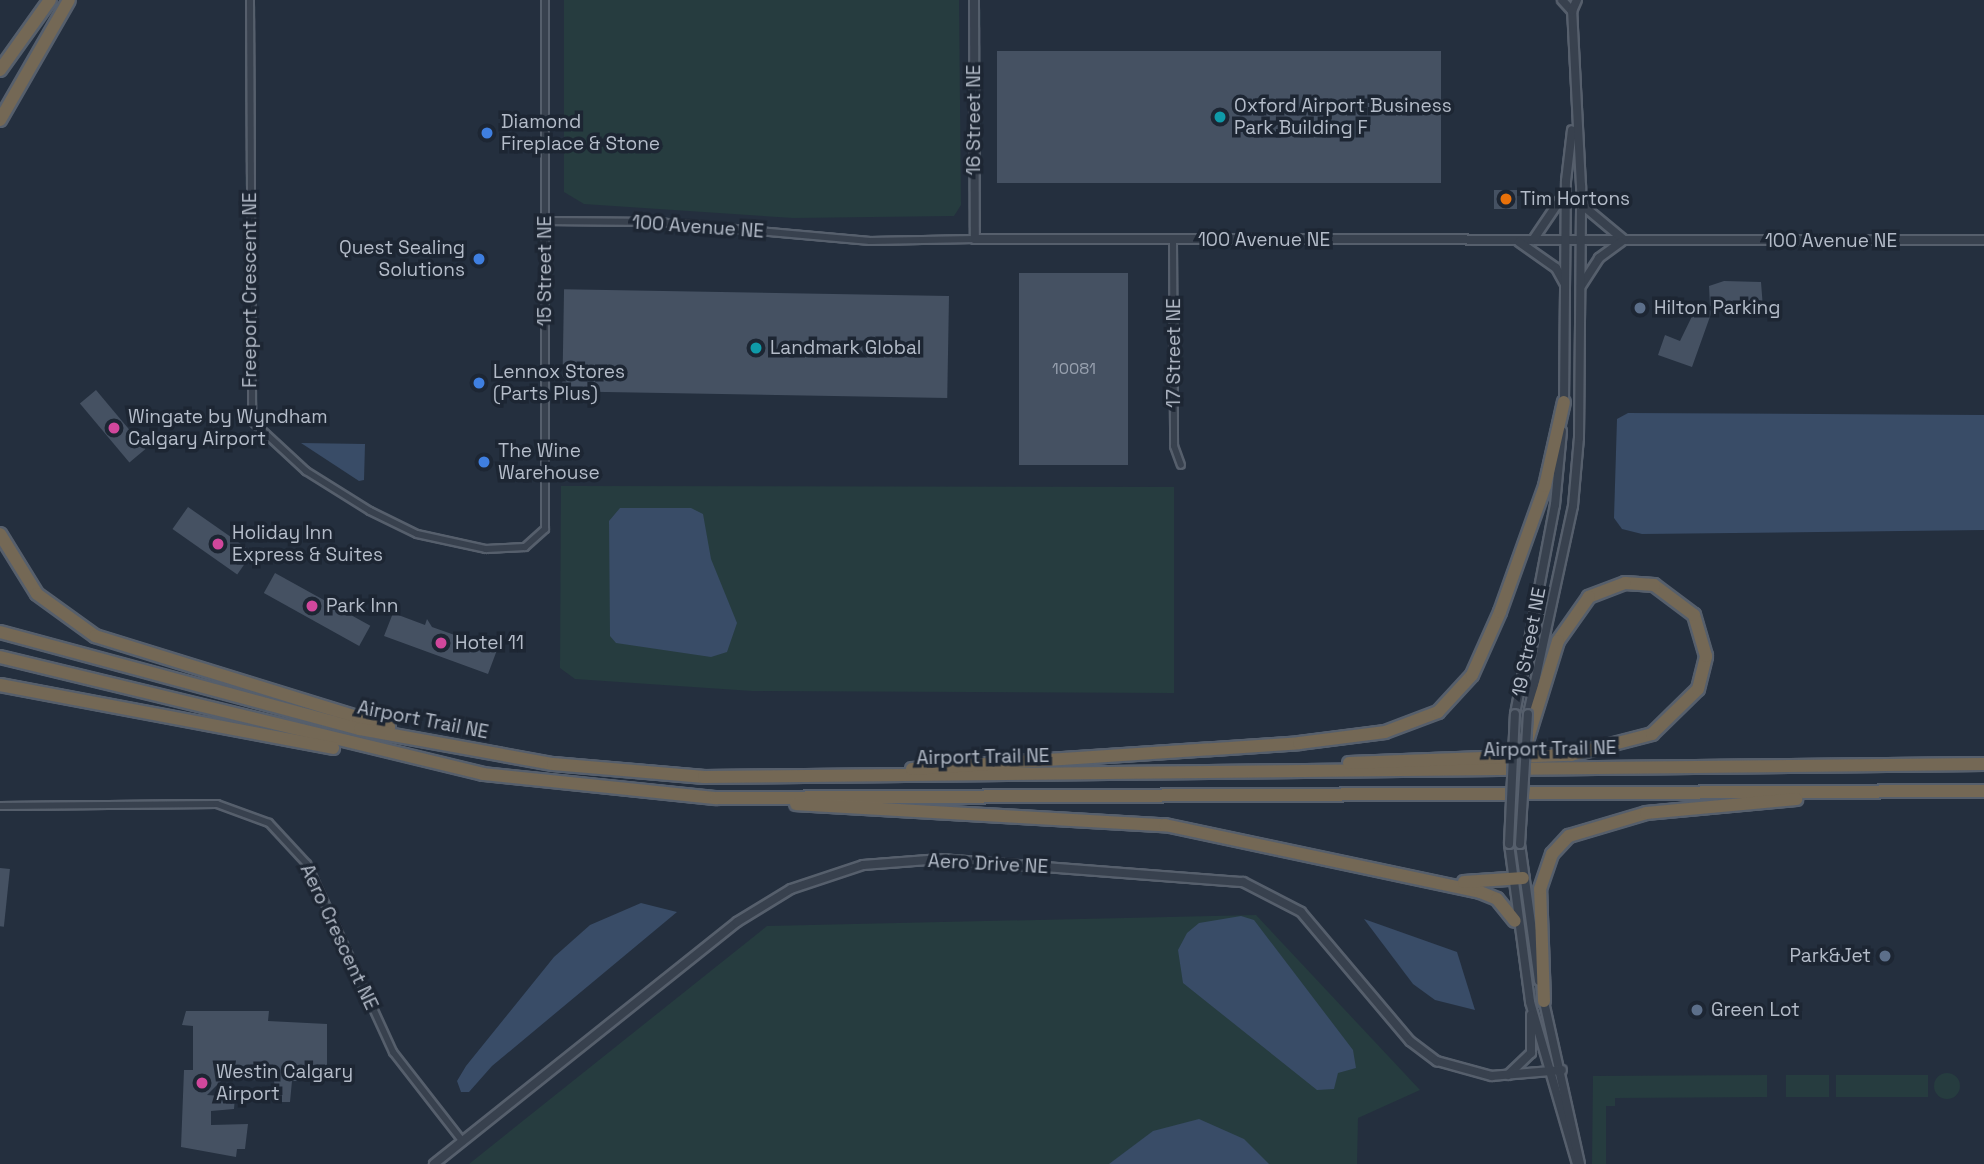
<!DOCTYPE html>
<html>
<head>
<meta charset="utf-8">
<style>
	body { margin:0 }
	#map { position:relative; width:1984px; height:1164px; overflow:hidden; background:#242f3e; font-family:"Space Grotesk",sans-serif }
	div>[style] { position:absolute }
	.green>* { inset:0; background:#263c3f; transform-origin:0 0 }
	.round { border-radius:50% }
	.water>* { inset:0; background:#394c67 }
	.building>* { inset:0; background:#455162; transform-origin:0 0 }
	.roads { filter:drop-shadow(2px 0 #565f6c) drop-shadow(-2px 0 #565f6c) drop-shadow(0 2px #565f6c) drop-shadow(0 -2px #565f6c) }
	.minor>* { height:6px; margin:-3px; padding:0 3px; transform-origin:3px; border-radius:3px; background:#38414e }
	.tertiary>* { height:8px; margin:-4px; padding:0 4px; transform-origin:4px; border-radius:4px; background:#38414e }
	.motorway>* { height:12px; margin:-6px; padding:0 6px; transform-origin:6px; border-radius:6px; background:#746855 }
	.bridges { filter:drop-shadow(2px 0 #565f6c) drop-shadow(-2px 0 #565f6c) drop-shadow(0 2px #565f6c) drop-shadow(0 -2px #565f6c) }
	.tertiary-bridge>* { height:8px; margin:-4px; padding:0 4px; transform-origin:4px; border-radius:4px; background:#38414e }
	.dots>* { width:19px; height:19px; translate:-50% -50%; box-sizing:border-box; border:4px solid #1d2633; border-radius:50% }
	span { translate:-50% -50%; white-space:nowrap; text-align:center; line-height:1.15; -webkit-text-stroke:7px #1d2633; paint-order:stroke }
	.number-label { font-size:16px; color:#98a1af }
	.number-label span { -webkit-text-stroke-width:0 }
	.poi-label { font-size:19px; color:#b4bcc9 }
	.left { translate:0 -50%; text-align:left }
	.right { translate:-100% -50%; text-align:right }
	.street-label { font-size:19px; color:#b4bcc9 }
</style>
</head>
<body>
<div id="map">
	<div class="green">
		<div style="clip-path:polygon(564px 0,959px 0,961px 205px,954px 216px,793px 218px,584px 204px,564px 192px)"></div>
		<div style="clip-path:polygon(561px 486px,1174px 487px,1174px 693px,752px 691px,575px 679px,560px 668px)"></div>
		<div style="clip-path:polygon(1256px 915px,1420px 1090px,1358px 1118px,1357px 1164px,469px 1164px,767px 926px)"></div>
		<div class="round" style="left:1934px;top:1073px;width:26px;height:26px"></div>
		<div style="clip-path:polygon(1767px 1075px,1767px 1097px,1615px 1098px,1615px 1106px,1606px 1106px,1606px 1164px,1592px 1164px,1593px 1076px)"></div>
		<div style="left:1786px;top:1075px;width:43px;height:22px"></div>
		<div style="left:1836px;top:1075px;width:92px;height:22px"></div>
	</div>
	<div class="water">
		<div style="clip-path:polygon(1628px 413px,1984px 415px,1984px 530px,1642px 534px,1622px 529px,1614px 518px,1617px 419px)"></div>
		<div style="clip-path:polygon(301px 443px,365px 444px,364px 480px,359px 481px)"></div>
		<div style="clip-path:polygon(620px 508px,691px 508px,703px 514px,711px 559px,737px 623px,727px 652px,711px 657px,616px 643px,610px 636px,609px 521px)"></div>
		<div style="clip-path:polygon(641px 903px,677px 912px,492px 1066px,469px 1092px,461px 1092px,457px 1081px,466px 1066px,554px 957px,590px 925px)"></div>
		<div style="clip-path:polygon(1241px 916px,1254px 920px,1353px 1050px,1356px 1068px,1338px 1073px,1334px 1089px,1317px 1090px,1183px 983px,1178px 950px,1187px 933px,1199px 923px)"></div>
		<div style="clip-path:polygon(1364px 919px,1457px 952px,1475px 1010px,1435px 1000px,1413px 984px)"></div>
		<div style="clip-path:polygon(1199px 1119px,1244px 1139px,1269px 1164px,1109px 1164px,1153px 1131px)"></div>
	</div>
	<div class="building">
		<div style="left:997px;top:51px;width:444px;height:132px"></div>
		<div style="left:1494px;top:190px;width:23px;height:19px"></div>
		<div style="left:1019px;top:273px;width:109px;height:192px"></div>
		<div style="clip-path:polygon(1724px 281px,1761px 282px,1763px 308px,1743px 313px,1743px 306px,1710px 306px,1709px 286px)"></div>
		<div style="left:949px;top:296px;width:102px;height:385px;rotate:91deg"></div>
		<div style="clip-path:polygon(1697px 306px,1712px 311px,1692px 367px,1658px 355px,1665px 335px,1680px 341px)"></div>
		<div style="left:96px;top:390px;width:77px;height:21px;rotate:50deg"></div>
		<div style="left:188px;top:507px;width:79px;height:27px;rotate:35deg"></div>
		<div style="left:275px;top:573px;width:109px;height:23px;rotate:29deg"></div>
		<div style="clip-path:polygon(393px 613px,425px 625px,427px 619px,432px 627px,497px 650px,488px 674px,384px 636px)"></div>
		<div style="left:0;top:868px;width:10px;height:58px;rotate:6deg"></div>
		<div style="clip-path:polygon(186px 1011px,269px 1011px,268px 1021px,327px 1024px,327px 1072px,318px 1072px,319px 1081px,292px 1081px,290px 1102px,277px 1102px,274px 1081px,223px 1079px,207px 1095px,235px 1097px,234px 1109px,211px 1111px,211px 1125px,248px 1124px,245px 1149px,237px 1149px,236px 1157px,181px 1147px,184px 1070px,193px 1070px,193px 1026px,182px 1025px)"></div>
	</div>
	<div class="roads">
		<div class="minor">
			<div style="left:250px;top:0;width:421px;rotate:89.7deg"></div>
			<div style="left:252px;top:421px;width:74px;rotate:42.8deg"></div>
			<div style="left:306px;top:471px;width:75px;rotate:32deg"></div>
			<div style="left:370px;top:511px;width:52px;rotate:26.1deg"></div>
			<div style="left:417px;top:534px;width:71px;rotate:12.3deg"></div>
			<div style="left:486px;top:549px;width:39px;rotate:-3deg"></div>
			<div style="left:525px;top:547px;width:27px;rotate:-42deg"></div>
			<div style="left:545px;top:529px;width:529px;rotate:-90deg"></div>
			<div style="left:545px;top:221px;width:112px;rotate:0.5deg"></div>
			<div style="left:657px;top:222px;width:214px;rotate:5.1deg"></div>
			<div style="left:870px;top:241px;width:105px;rotate:-1.1deg"></div>
			<div style="left:1173px;top:240px;width:206px;rotate:89.7deg"></div>
			<div style="left:1174px;top:446px;width:20px;rotate:70deg"></div>
			<div style="left:0;top:806px;width:217px;rotate:-0.5deg"></div>
			<div style="left:217px;top:804px;width:55px;rotate:20.1deg"></div>
			<div style="left:269px;top:823px;width:56px;rotate:47.2deg"></div>
			<div style="left:307px;top:864px;width:207px;rotate:65.4deg"></div>
			<div style="left:393px;top:1052px;width:114px;rotate:52.1deg"></div>
		</div>
		<div class="tertiary">
			<div style="left:974px;top:0;width:239px;rotate:89.8deg"></div>
			<div style="left:975px;top:239px;width:1009px;rotate:0.06deg"></div>
			<div style="left:1562px;top:0;width:15px;rotate:48deg"></div>
			<div style="left:1581px;top:204px;width:56px;rotate:39.9deg"></div>
			<div style="left:1533px;top:240px;width:55px;rotate:-56deg"></div>
			<div style="left:1519px;top:242px;width:45px;rotate:35.1deg"></div>
			<div style="left:1556px;top:268px;width:18px;rotate:61deg"></div>
			<div style="left:1581px;top:286px;width:33px;rotate:-57deg"></div>
			<div style="left:1599px;top:258px;width:27px;rotate:-36deg"></div>
			<div style="left:1564px;top:404px;width:223px;rotate:-89.5deg"></div>
			<div style="left:1566px;top:181px;width:51px;rotate:-83.3deg"></div>
			<div style="left:1515px;top:714px;width:213px;rotate:-79.2deg"></div>
			<div style="left:1555px;top:505px;width:74px;rotate:-84.6deg"></div>
			<div style="left:1528px;top:714px;width:213px;rotate:-77.8deg"></div>
			<div style="left:1573px;top:506px;width:68px;rotate:-85deg"></div>
			<div style="left:1579px;top:438px;width:252px;rotate:-89.5deg"></div>
			<div style="left:1581px;top:186px;width:175px;rotate:-92.9deg"></div>
			<div style="left:1572px;top:11px;width:12px;rotate:-66deg"></div>
			<div style="left:1509px;top:844px;width:159px;rotate:82.4deg"></div>
			<div style="left:1530px;top:1002px;width:169px;rotate:73.8deg"></div>
			<div style="left:1520px;top:844px;width:138px;rotate:82.1deg"></div>
			<div style="left:1543px;top:997px;width:171px;rotate:77.5deg"></div>
			<div style="left:1508px;top:1075px;width:32px;rotate:-44deg"></div>
			<div style="left:1531px;top:1053px;width:38px;rotate:-90deg"></div>
			<div style="left:434px;top:1164px;width:388px;rotate:-38.6deg"></div>
			<div style="left:737px;top:922px;width:63px;rotate:-31.4deg"></div>
			<div style="left:791px;top:889px;width:76px;rotate:-18.4deg"></div>
			<div style="left:863px;top:865px;width:78px;rotate:-4.4deg"></div>
			<div style="left:941px;top:859px;width:303px;rotate:4.4deg"></div>
			<div style="left:1243px;top:882px;width:65px;rotate:27.3deg"></div>
			<div style="left:1301px;top:912px;width:169px;rotate:49.8deg"></div>
			<div style="left:1410px;top:1041px;width:34px;rotate:37deg"></div>
			<div style="left:1437px;top:1061px;width:57px;rotate:15.3deg"></div>
			<div style="left:1492px;top:1076px;width:70px;rotate:-4.9deg"></div>
		</div>
		<div class="motorway">
			<div style="left:0;top:70px;width:86px;rotate:-54.5deg"></div>
			<div style="left:0;top:120px;width:138px;rotate:-60.1deg"></div>
			<div style="left:0;top:534px;width:70px;rotate:58.3deg"></div>
			<div style="left:37px;top:594px;width:72px;rotate:35.9deg"></div>
			<div style="left:95px;top:636px;width:308px;rotate:17.2deg"></div>
			<div style="left:0;top:632px;width:373px;rotate:15.1deg"></div>
			<div style="left:360px;top:729px;width:196px;rotate:10.3deg"></div>
			<div style="left:553px;top:764px;width:152px;rotate:4.9deg"></div>
			<div style="left:704px;top:777px;width:1280px;rotate:-0.58deg"></div>
			<div style="left:0;top:657px;width:497px;rotate:13.6deg"></div>
			<div style="left:483px;top:774px;width:234px;rotate:5.9deg"></div>
			<div style="left:716px;top:798px;width:1268px;rotate:-0.32deg"></div>
			<div style="left:0;top:685px;width:339px;rotate:10.7deg"></div>
			<div style="left:1349px;top:763px;width:222px;rotate:-2.1deg"></div>
			<div style="left:1571px;top:755px;width:84px;rotate:-14.5deg"></div>
			<div style="left:1652px;top:734px;width:64px;rotate:-44.4deg"></div>
			<div style="left:1698px;top:689px;width:34px;rotate:-76deg"></div>
			<div style="left:1706px;top:656px;width:43px;rotate:-106.3deg"></div>
			<div style="left:1694px;top:615px;width:50px;rotate:-143.1deg"></div>
			<div style="left:1654px;top:585px;width:29px;rotate:-176deg"></div>
			<div style="left:1625px;top:583px;width:39px;rotate:159deg"></div>
			<div style="left:1589px;top:597px;width:54px;rotate:125.2deg"></div>
			<div style="left:1558px;top:641px;width:105px;rotate:107.2deg"></div>
			<div style="left:912px;top:769px;width:388px;rotate:-3.8deg"></div>
			<div style="left:1299px;top:743px;width:87px;rotate:-7.3deg"></div>
			<div style="left:1385px;top:732px;width:57px;rotate:-20.7deg"></div>
			<div style="left:1438px;top:712px;width:50px;rotate:-47.4deg"></div>
			<div style="left:1472px;top:675px;width:69px;rotate:-66deg"></div>
			<div style="left:1500px;top:612px;width:134px;rotate:-70.3deg"></div>
			<div style="left:1545px;top:486px;width:86px;rotate:-77.3deg"></div>
			<div style="left:796px;top:804px;width:370px;rotate:3.3deg"></div>
			<div style="left:1165px;top:825px;width:322px;rotate:12deg"></div>
			<div style="left:1480px;top:892px;width:18px;rotate:22deg"></div>
			<div style="left:1497px;top:899px;width:28px;rotate:51deg"></div>
			<div style="left:1464px;top:882px;width:59px;rotate:-3.9deg"></div>
			<div style="left:1544px;top:1001px;width:112px;rotate:-92deg"></div>
			<div style="left:1540px;top:889px;width:37px;rotate:-71deg"></div>
			<div style="left:1552px;top:854px;width:25px;rotate:-47deg"></div>
			<div style="left:1569px;top:836px;width:80px;rotate:-16.6deg"></div>
			<div style="left:1646px;top:813px;width:151px;rotate:-5.3deg"></div>
		</div>
	</div>
	<div class="bridges">
		<div class="tertiary-bridge">
			<div style="left:1509px;top:844px;width:130px;rotate:-87.4deg"></div>
			<div style="left:1520px;top:844px;width:130px;rotate:-86.5deg"></div>
		</div>
	</div>
	<div class="dots">
		<div style="left:1220px;top:117px;background:#0f9aa8"></div>
		<div style="left:487px;top:133px;background:#3f7fe0"></div>
		<div style="left:1506px;top:199px;background:#e8710a"></div>
		<div style="left:479px;top:259px;background:#3f7fe0"></div>
		<div style="left:1640px;top:308px;background:#5c6f8a"></div>
		<div style="left:756px;top:348px;background:#0f9aa8"></div>
		<div style="left:479px;top:383px;background:#3f7fe0"></div>
		<div style="left:114px;top:428px;background:#d1479c"></div>
		<div style="left:484px;top:462px;background:#3f7fe0"></div>
		<div style="left:218px;top:544px;background:#d1479c"></div>
		<div style="left:312px;top:606px;background:#d1479c"></div>
		<div style="left:441px;top:643px;background:#d1479c"></div>
		<div style="left:1885px;top:956px;background:#5c6f8a"></div>
		<div style="left:1697px;top:1010px;background:#5c6f8a"></div>
		<div style="left:202px;top:1083px;background:#d1479c"></div>
	</div>
	<div class="number-label">
		<span style="left:1074px;top:369px">10081</span>
	</div>
	<div class="poi-label">
		<span class="left" style="left:1234px;top:117px">Oxford Airport Business<br>Park Building F</span>
		<span class="left" style="left:501px;top:133px">Diamond<br>Fireplace &amp; Stone</span>
		<span class="left" style="left:1520px;top:199px">Tim Hortons</span>
		<span class="right" style="left:465px;top:259px">Quest Sealing<br>Solutions</span>
		<span class="left" style="left:1654px;top:308px">Hilton Parking</span>
		<span class="left" style="left:770px;top:348px">Landmark Global</span>
		<span class="left" style="left:493px;top:383px">Lennox Stores<br>(Parts Plus)</span>
		<span class="left" style="left:128px;top:428px">Wingate by Wyndham<br>Calgary Airport</span>
		<span class="left" style="left:498px;top:462px">The Wine<br>Warehouse</span>
		<span class="left" style="left:232px;top:544px">Holiday Inn<br>Express &amp; Suites</span>
		<span class="left" style="left:326px;top:606px">Park Inn</span>
		<span class="left" style="left:455px;top:643px">Hotel 11</span>
		<span class="right" style="left:1871px;top:956px">Park&amp;Jet</span>
		<span class="left" style="left:1711px;top:1010px">Green Lot</span>
		<span class="left" style="left:216px;top:1083px">Westin Calgary<br>Airport</span>
	</div>
	<div class="street-label">
		<span style="left:974px;top:120px;rotate:-90deg">16 Street NE</span>
		<span style="left:698px;top:227px;rotate:4deg">100 Avenue NE</span>
		<span style="left:1264px;top:240px">100 Avenue NE</span>
		<span style="left:1831px;top:241px">100 Avenue NE</span>
		<span style="left:545px;top:271px;rotate:-90deg">15 Street NE</span>
		<span style="left:250px;top:290px;rotate:-90deg">Freeport Crescent NE</span>
		<span style="left:1174px;top:353px;rotate:-90deg">17 Street NE</span>
		<span style="left:1529px;top:642px;rotate:-79deg">19 Street NE</span>
		<span style="left:423px;top:720px;rotate:11deg">Airport Trail NE</span>
		<span style="left:1550px;top:749px;rotate:-1deg">Airport Trail NE</span>
		<span style="left:983px;top:757px;rotate:-1deg">Airport Trail NE</span>
		<span style="left:988px;top:864px;rotate:3deg">Aero Drive NE</span>
		<span style="left:339px;top:937px;rotate:65deg">Aero Crescent NE</span>
	</div>
</div>
</body>
</html>
